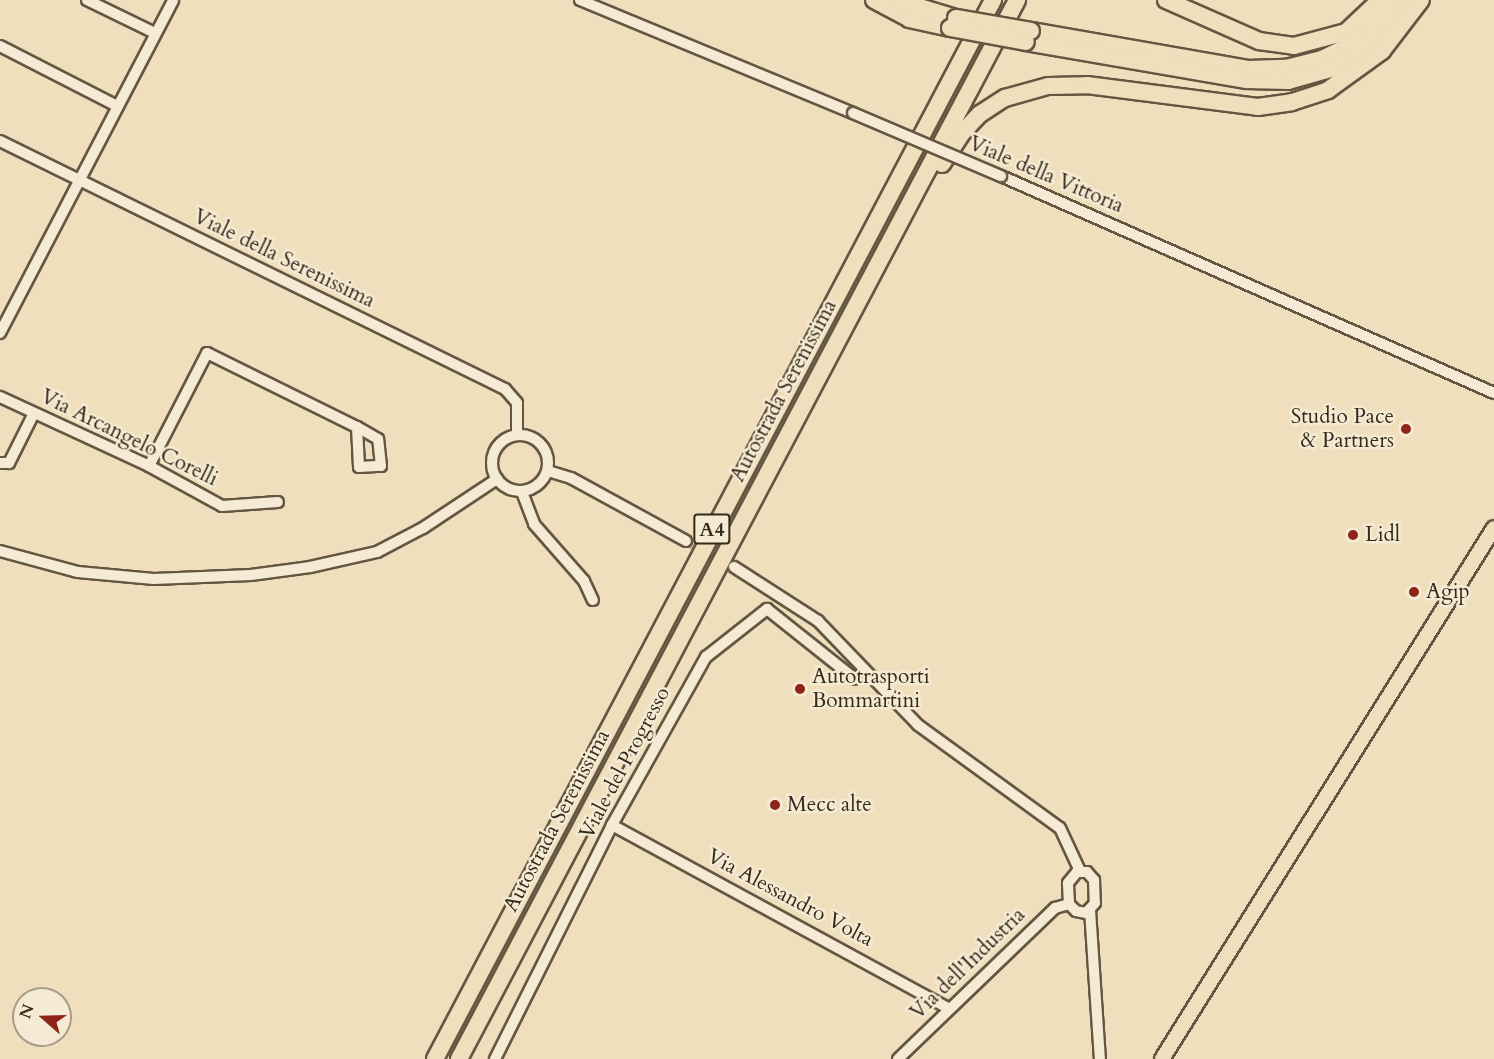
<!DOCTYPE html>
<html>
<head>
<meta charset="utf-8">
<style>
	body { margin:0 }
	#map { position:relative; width:1494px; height:1059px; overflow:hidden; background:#efdfbc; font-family:Cardo,serif }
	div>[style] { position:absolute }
	.minor-tunnel>* { height:10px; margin-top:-5px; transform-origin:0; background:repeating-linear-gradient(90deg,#cabb9c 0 10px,transparent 0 15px) }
	.roads { filter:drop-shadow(2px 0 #645642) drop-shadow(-2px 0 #645642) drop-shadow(0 2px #645642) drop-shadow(0 -2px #645642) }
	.minor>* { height:10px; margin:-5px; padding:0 5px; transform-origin:5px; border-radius:5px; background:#f5ead3 }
	.minor>.ring { margin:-5px; padding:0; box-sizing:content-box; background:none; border:10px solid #f5ead3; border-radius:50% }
	.major>* { height:14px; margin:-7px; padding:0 7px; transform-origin:7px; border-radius:7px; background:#efdfbc }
	.highway>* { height:16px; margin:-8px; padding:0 8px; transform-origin:8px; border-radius:8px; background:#efdfbc }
	.bridges { filter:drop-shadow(2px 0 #645642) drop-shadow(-2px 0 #645642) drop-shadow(0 2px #645642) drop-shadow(0 -2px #645642) }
	.minor-bridge>* { height:10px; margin:-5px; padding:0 5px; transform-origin:5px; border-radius:5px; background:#f5ead3 }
	.highway-bridge>* { height:16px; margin:-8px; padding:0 8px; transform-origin:8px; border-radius:8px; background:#efdfbc }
	.dots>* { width:16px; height:16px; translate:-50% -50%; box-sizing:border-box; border:3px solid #f5ead3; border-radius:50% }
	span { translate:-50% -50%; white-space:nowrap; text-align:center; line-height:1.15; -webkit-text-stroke:5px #f5ead3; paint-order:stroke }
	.shield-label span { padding:2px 4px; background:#f5ead3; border:2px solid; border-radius:4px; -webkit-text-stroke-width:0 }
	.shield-label { font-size:20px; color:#35291a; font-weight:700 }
	.street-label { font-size:21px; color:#35291a }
	.poi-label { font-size:21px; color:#35291a }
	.right { translate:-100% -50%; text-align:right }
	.left { translate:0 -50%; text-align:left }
	.north { position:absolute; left:12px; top:987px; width:60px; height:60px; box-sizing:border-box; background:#f5ead3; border:2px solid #a89d89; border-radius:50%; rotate:290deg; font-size:16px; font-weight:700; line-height:24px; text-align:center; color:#35291a }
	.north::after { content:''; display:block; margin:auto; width:21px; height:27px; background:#8f2418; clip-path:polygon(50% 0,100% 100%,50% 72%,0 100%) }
</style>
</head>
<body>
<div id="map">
	<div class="minor-tunnel">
		<div style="left:686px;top:541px;width:44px;rotate:28.3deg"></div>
	</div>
	<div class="roads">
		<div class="minor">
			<div style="left:87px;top:0;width:76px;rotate:25.9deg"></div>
			<div style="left:580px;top:0;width:295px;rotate:22.5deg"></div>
			<div style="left:0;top:46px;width:131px;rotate:27.1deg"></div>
			<div style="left:0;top:141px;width:563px;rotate:26.16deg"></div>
			<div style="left:505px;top:389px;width:18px;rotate:49deg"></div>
			<div style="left:517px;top:403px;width:32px;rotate:90deg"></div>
			<div style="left:1001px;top:176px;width:539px;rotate:23.76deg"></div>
			<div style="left:0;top:333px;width:375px;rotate:-62.5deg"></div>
			<div style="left:0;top:397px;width:164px;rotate:24.8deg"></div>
			<div style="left:149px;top:466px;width:83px;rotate:28.7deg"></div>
			<div style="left:222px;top:506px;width:56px;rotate:-4.1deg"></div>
			<div class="ring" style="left:492px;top:435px;width:46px;height:46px"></div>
			<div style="left:0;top:463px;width:9px"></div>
			<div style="left:9px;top:463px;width:56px;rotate:-63.4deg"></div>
			<div style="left:149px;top:466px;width:127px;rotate:-62.8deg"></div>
			<div style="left:207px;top:353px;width:167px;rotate:26.3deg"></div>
			<div style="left:357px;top:427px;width:40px;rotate:87.1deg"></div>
			<div style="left:359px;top:467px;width:22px;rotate:-3deg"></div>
			<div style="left:381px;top:466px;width:27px;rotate:-96deg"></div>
			<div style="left:378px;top:439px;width:24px;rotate:-150deg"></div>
			<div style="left:548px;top:471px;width:24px;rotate:17deg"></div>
			<div style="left:571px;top:478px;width:131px;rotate:28.7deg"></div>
			<div style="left:522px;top:492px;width:34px;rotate:69deg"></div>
			<div style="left:534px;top:524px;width:76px;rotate:48.7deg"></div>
			<div style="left:584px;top:581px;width:21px;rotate:65deg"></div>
			<div style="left:0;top:551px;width:81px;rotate:15.1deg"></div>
			<div style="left:78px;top:572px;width:76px;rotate:5.3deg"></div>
			<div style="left:154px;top:579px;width:97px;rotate:-2.4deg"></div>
			<div style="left:251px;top:575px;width:60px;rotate:-7.7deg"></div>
			<div style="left:310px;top:567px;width:69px;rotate:-12.6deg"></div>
			<div style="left:377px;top:552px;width:52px;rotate:-27.6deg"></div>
			<div style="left:423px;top:528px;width:89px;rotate:-33.5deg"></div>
			<div style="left:734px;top:567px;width:100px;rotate:32.7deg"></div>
			<div style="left:818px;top:621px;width:144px;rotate:46.1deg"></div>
			<div style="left:918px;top:725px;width:175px;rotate:36deg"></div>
			<div style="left:1060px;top:828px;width:47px;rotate:65.1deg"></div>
			<div style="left:612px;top:825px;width:383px;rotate:28.6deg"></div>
			<div style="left:1077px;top:872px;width:10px"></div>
			<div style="left:1087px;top:872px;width:11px;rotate:49deg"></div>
			<div style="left:1094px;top:880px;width:23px;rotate:88deg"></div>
			<div style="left:1095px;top:903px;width:13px;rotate:132deg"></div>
			<div style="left:1086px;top:913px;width:10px;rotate:-169deg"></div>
			<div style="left:1076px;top:911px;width:10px;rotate:-135deg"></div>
			<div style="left:1069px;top:904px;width:21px;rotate:-93deg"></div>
			<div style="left:1068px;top:883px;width:14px;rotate:-51deg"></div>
			<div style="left:1090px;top:910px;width:149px;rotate:86.2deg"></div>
			<div style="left:495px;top:1059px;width:262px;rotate:-63.4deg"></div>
			<div style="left:612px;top:825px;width:193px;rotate:-60.8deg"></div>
			<div style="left:706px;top:657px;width:78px;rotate:-38.2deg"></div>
			<div style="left:767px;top:609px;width:112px;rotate:38.5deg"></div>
			<div style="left:898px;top:1059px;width:218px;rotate:-43.9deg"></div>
			<div style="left:1055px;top:908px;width:15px;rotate:-16deg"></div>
		</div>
		<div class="major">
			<div style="left:1162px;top:1059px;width:626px;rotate:-57.98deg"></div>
		</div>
		<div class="highway">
			<div style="left:874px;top:0;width:40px;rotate:28deg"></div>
			<div style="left:909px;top:19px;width:42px;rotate:12.4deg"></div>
			<div style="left:896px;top:0;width:63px;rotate:16.7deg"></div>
			<div style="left:1166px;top:0;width:102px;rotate:23.8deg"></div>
			<div style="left:1259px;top:41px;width:35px;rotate:8deg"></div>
			<div style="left:1294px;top:46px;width:54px;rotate:-15.1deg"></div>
			<div style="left:1346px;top:32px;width:47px;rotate:-43.3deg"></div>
			<div style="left:1031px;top:31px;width:220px;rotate:9.9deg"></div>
			<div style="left:1248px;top:69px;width:38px;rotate:-2deg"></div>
			<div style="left:1286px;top:68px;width:37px;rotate:-14deg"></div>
			<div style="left:1322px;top:59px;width:28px;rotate:-26deg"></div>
			<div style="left:1347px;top:47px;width:26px;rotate:-37deg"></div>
			<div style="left:1368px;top:31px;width:40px;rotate:-50deg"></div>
			<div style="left:1026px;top:42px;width:224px;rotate:9.8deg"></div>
			<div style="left:1247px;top:80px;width:41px;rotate:1.4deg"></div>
			<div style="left:1288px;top:81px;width:45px;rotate:-15.6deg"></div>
			<div style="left:1331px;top:69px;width:30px;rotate:-28deg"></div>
			<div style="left:1357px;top:55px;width:40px;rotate:-42deg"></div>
			<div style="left:1387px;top:28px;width:34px;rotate:-54deg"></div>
			<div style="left:942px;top:164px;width:37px;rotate:-57deg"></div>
			<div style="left:962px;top:133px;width:26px;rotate:-47deg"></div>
			<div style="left:980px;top:114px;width:30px;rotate:-33deg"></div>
			<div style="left:1005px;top:98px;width:45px;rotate:-15.6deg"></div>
			<div style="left:1048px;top:86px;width:39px;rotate:-1deg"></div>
			<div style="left:1087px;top:85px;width:172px;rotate:7.3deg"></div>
			<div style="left:1258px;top:107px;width:34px;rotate:-8deg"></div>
			<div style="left:1292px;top:102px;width:38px;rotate:-18deg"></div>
			<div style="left:1328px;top:90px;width:67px;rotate:-35.8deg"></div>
			<div style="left:1382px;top:51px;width:64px;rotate:-52.6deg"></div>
			<div style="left:435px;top:1059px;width:1197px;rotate:-62.21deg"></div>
			<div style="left:459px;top:1059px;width:1197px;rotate:-62.21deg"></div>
		</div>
	</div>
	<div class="bridges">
		<div class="minor-bridge">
			<div style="left:853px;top:113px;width:161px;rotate:23.1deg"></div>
		</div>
		<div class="highway-bridge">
			<div style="left:956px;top:18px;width:76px;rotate:9.8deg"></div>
			<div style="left:950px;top:28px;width:77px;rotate:10.4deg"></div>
		</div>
	</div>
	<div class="dots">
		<div style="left:1406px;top:429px;background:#8f2418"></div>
		<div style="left:1353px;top:535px;background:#8f2418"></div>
		<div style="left:1414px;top:592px;background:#8f2418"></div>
		<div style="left:800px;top:689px;background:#8f2418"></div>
		<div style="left:775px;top:805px;background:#8f2418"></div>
	</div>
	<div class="shield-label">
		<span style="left:712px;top:529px">A4</span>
	</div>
	<div class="street-label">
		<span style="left:1046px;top:175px;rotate:23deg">Viale della Vittoria</span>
		<span style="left:284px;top:259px;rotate:26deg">Viale della Serenissima</span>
		<span style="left:784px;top:391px;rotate:-62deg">Autostrada Serenissima</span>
		<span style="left:129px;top:438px;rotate:26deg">Via Arcangelo Corelli</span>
		<span style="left:625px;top:763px;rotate:-62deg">Viale del Progresso</span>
		<span style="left:557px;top:821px;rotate:-62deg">Autostrada Serenissima</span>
		<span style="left:790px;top:898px;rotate:28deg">Via Alessandro Volta</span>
		<span style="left:968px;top:964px;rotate:-44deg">Via dell'Industria</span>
	</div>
	<div class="poi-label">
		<span class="right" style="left:1394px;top:429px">Studio Pace<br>&amp; Partners</span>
		<span class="left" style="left:1365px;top:535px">Lidl</span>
		<span class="left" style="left:1426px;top:592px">Agip</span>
		<span class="left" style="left:812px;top:689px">Autotrasporti<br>Bommartini</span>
		<span class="left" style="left:787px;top:805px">Mecc alte</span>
	</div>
	<div class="north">N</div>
</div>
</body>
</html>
